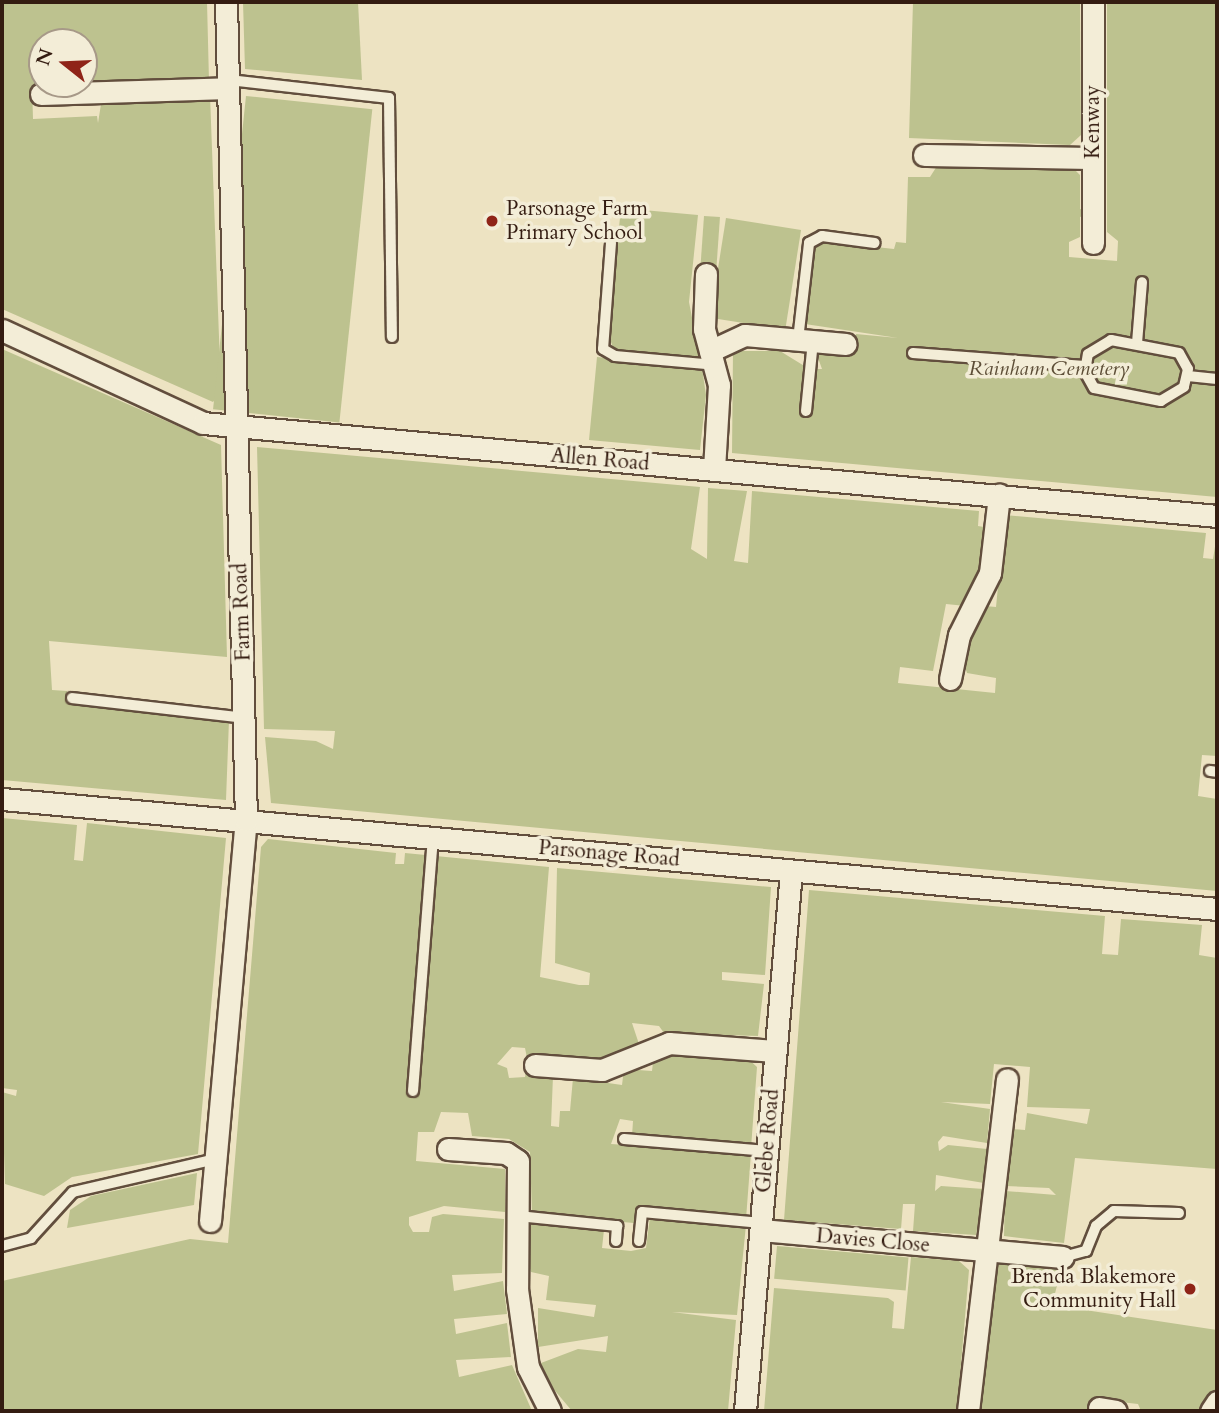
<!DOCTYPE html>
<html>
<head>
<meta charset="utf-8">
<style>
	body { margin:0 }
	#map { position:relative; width:1219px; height:1413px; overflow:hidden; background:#ede3c2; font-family:Cardo,serif }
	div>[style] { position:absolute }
	.green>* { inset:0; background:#bdc28f; transform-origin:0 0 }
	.roads { filter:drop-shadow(2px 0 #624e3d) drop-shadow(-2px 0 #624e3d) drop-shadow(0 2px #624e3d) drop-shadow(0 -2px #624e3d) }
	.lane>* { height:10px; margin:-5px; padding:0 5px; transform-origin:5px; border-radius:5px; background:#f3edd7 }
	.street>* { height:21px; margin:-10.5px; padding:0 10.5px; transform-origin:10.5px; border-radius:10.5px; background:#f3edd7 }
	.dots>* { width:19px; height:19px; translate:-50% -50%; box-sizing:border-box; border:4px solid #f3edd7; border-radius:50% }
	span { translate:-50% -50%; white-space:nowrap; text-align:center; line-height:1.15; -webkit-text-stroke:7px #f3edd7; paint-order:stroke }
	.street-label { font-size:21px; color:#341c11 }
	.poi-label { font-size:21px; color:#341c11 }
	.left { translate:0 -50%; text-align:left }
	.right { translate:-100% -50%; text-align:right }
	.park-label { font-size:21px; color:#5d4e37; font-style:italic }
	.frame { position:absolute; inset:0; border:4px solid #341c11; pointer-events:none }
	.north { position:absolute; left:28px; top:28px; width:70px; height:70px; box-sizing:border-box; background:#f3edd7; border:2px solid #a79988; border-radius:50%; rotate:288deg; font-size:19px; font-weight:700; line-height:28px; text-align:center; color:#341c11 }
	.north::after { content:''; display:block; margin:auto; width:24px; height:32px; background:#8f2418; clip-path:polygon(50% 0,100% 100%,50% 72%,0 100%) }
</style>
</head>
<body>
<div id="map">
	<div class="green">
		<div style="clip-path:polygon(2px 2px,207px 2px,209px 81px,84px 84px,84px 42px,42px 42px,42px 84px,64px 84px,32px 85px,33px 119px,97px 116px,98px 123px,102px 98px,210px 95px,221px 391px,213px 402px,2px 309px)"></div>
		<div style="clip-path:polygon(243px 2px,358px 2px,362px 80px,245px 69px)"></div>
		<div style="clip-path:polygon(913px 2px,1080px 2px,1081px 135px,1070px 145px,909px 138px)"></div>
		<div style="clip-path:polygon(1107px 2px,1217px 2px,1217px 497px,732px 453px,733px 351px,780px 351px,806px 367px,802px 413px,811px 414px,815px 369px,822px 369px,817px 355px,854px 354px,856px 334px,898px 338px,805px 324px,813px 248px,821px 241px,894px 249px,896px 242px,906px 243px,908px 177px,930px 177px,937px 166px,1073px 168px,1080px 175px,1080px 209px,1092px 213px,1080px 217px,1080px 237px,1069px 242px,1069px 257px,1117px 261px,1118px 241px,1107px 232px)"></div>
		<div style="left:246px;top:96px;width:127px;height:315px;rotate:6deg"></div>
		<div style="clip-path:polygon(621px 208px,698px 215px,689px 302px,700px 359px,614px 350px,608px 334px)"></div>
		<div style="left:704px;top:216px;width:16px;height:49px;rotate:4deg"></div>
		<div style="left:726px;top:218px;width:76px;height:101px;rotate:9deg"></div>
		<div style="clip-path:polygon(2px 349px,221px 445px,227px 657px,49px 641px,52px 690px,67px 691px,66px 703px,229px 720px,226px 800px,2px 780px)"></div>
		<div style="clip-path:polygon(597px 357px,702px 368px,706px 395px,700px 450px,589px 440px)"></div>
		<div style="clip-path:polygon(257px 447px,700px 487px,691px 549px,707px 559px,708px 488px,747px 491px,734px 561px,748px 563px,752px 491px,979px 511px,978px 526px,984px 527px,979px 581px,966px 606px,946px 604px,933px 671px,900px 667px,898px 683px,995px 693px,996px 678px,967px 673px,960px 652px,985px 606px,996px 607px,1005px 515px,1206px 533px,1203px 558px,1213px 559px,1217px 534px,1217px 756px,1202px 755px,1198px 796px,1217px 799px,1217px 891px,271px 803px,265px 737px,316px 741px,333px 749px,335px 731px,264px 729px)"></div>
		<div style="clip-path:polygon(2px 818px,77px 825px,74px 860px,83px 861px,87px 823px,226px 838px,198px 1154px,72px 1177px,44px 1196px,5px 1184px,2px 1092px,16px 1096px,17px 1090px,2px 1088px)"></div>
		<div style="clip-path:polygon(268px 839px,396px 853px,395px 864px,404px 864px,405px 853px,549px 867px,540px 977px,579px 985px,589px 985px,590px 973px,555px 963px,557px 868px,771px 887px,765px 975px,722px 972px,722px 980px,764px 984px,758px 1036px,664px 1033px,659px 1026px,632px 1023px,639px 1044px,594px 1065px,527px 1058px,525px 1048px,512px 1047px,497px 1064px,507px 1068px,509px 1078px,525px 1077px,526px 1071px,553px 1076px,551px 1126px,559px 1127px,560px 1111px,570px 1111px,573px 1078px,622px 1085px,624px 1069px,652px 1071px,654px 1054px,666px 1051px,745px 1056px,757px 1067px,751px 1148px,632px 1136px,633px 1121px,620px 1119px,611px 1144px,751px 1153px,746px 1219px,636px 1207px,634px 1223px,532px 1214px,530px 1152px,509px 1139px,472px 1136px,468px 1113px,441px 1112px,434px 1132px,418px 1132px,416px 1161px,505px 1169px,505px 1212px,444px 1206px,409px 1217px,409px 1225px,413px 1232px,429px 1232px,432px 1217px,443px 1214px,504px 1219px,502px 1273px,452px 1275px,454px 1291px,503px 1281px,507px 1314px,454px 1319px,456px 1334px,507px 1323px,511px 1357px,456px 1360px,459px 1377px,512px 1365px,532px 1411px,2px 1411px,2px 1281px,190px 1239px,228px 1243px,261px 847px)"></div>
		<div style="clip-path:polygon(809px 890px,1105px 916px,1102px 954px,1118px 955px,1121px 919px,1202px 925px,1199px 955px,1217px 958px,1217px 1169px,1075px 1158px,1064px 1243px,1004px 1236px,1005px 1191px,1056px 1195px,1049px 1188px,1006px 1186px,1011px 1129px,1025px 1130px,1027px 1113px,1087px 1124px,1090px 1109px,1027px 1107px,1030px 1067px,994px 1064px,990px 1104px,941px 1102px,990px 1109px,987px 1143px,943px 1136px,938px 1142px,939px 1151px,948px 1145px,987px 1149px,984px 1183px,936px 1175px,935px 1191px,941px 1186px,984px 1189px,976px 1235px,913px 1231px,915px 1204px,903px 1204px,901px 1229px,784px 1220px)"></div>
		<div style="clip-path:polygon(197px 1173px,194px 1205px,67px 1228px,70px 1210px,91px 1196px)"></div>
		<div style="clip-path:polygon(650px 1217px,746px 1225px,737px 1315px,672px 1312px,736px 1320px,728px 1411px,572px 1411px,546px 1380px,541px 1363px,578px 1349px,606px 1352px,608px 1336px,538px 1347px,538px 1308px,594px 1317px,596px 1305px,546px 1300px,549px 1276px,531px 1272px,528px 1262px,531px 1223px,604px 1230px,602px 1248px,631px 1251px,646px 1248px)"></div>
		<div style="left:777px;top:1246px;width:132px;height:33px;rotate:5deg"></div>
		<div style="clip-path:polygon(911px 1257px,959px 1261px,969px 1270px,957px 1411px,764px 1411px,774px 1288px,888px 1298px,894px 1302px,892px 1328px,904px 1329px)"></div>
		<div style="clip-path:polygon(994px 1263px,1061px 1270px,1052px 1305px,1217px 1330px,1217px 1389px,1203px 1411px,1141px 1411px,1138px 1404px,1094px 1399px,1092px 1411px,979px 1411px)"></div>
	</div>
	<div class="roads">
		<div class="lane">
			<div style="left:229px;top:80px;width:161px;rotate:6.4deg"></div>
			<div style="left:389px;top:98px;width:239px;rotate:89.3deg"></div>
			<div style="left:611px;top:243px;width:106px;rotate:94.3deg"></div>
			<div style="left:603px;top:349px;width:14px;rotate:30deg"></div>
			<div style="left:615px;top:356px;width:100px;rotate:5.1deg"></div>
			<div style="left:798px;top:340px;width:98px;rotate:-83.5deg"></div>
			<div style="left:809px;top:243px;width:15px;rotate:-28deg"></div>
			<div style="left:822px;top:236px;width:53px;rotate:7.5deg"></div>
			<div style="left:1111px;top:340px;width:69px;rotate:10.8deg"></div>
			<div style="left:1179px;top:353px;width:18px;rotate:61deg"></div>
			<div style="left:1188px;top:369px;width:18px;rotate:103deg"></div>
			<div style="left:1184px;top:387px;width:27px;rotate:149deg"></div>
			<div style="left:1161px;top:401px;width:68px;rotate:-169deg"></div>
			<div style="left:1094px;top:388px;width:18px;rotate:-119deg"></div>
			<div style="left:1085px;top:372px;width:18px;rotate:-81deg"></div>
			<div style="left:1088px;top:354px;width:27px;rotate:-31deg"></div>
			<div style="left:1137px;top:343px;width:61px;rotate:-85.3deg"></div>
			<div style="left:913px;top:353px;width:172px;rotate:4.3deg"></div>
			<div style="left:1188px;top:376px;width:29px;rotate:6deg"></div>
			<div style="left:806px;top:411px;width:70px;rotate:-84.3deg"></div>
			<div style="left:72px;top:698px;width:174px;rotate:6.6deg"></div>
			<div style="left:1210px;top:771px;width:7px;rotate:8deg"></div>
			<div style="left:413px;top:1091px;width:254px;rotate:-85.5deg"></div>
			<div style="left:624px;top:1139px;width:144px;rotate:4.8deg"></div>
			<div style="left:518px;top:1216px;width:100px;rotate:5.8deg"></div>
			<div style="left:617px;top:1226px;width:15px;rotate:94deg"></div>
			<div style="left:639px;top:1241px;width:29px;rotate:-84deg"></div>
			<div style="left:642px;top:1212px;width:120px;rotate:5.3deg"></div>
			<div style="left:2px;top:1246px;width:30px;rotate:-15deg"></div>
			<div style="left:31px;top:1238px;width:62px;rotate:-47.6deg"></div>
			<div style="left:73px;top:1192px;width:147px;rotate:-13deg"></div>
			<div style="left:1063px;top:1257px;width:24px;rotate:-15deg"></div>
			<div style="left:1086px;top:1251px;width:27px;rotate:-68deg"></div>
			<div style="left:1096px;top:1226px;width:23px;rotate:-40deg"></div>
			<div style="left:1114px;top:1211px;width:65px;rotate:1.8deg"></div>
		</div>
		<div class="street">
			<div style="left:41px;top:94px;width:187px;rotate:-1.8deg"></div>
			<div style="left:924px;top:155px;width:169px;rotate:1deg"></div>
			<div style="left:1093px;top:243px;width:241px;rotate:-90deg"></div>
			<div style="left:706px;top:274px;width:55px;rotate:92.1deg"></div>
			<div style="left:704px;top:329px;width:58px;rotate:75deg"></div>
			<div style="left:719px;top:385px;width:85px;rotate:93.4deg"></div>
			<div style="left:2px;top:330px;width:221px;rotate:24.8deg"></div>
			<div style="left:203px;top:423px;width:1018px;rotate:5.24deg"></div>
			<div style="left:710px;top:351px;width:38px;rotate:-25deg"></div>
			<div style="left:745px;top:335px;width:101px;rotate:5.1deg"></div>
			<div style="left:950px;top:679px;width:45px;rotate:-78.4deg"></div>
			<div style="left:959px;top:635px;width:69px;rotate:-63.4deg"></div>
			<div style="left:990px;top:573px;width:79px;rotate:-83.4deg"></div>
			<div style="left:2px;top:799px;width:1220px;rotate:5.17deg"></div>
			<div style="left:535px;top:1065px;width:67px;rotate:4.3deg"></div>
			<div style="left:602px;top:1070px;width:72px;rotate:-21.9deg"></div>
			<div style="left:669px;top:1043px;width:106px;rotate:4.3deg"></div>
			<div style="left:448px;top:1149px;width:58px;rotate:3.9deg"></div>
			<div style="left:506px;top:1153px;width:14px;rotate:34deg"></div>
			<div style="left:518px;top:1161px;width:128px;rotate:90.4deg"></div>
			<div style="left:517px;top:1289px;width:79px;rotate:82deg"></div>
			<div style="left:528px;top:1367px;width:49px;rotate:63.4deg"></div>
			<div style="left:210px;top:1221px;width:403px;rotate:-84.9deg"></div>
			<div style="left:246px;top:820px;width:818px;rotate:-91.4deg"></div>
			<div style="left:761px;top:1230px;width:303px;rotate:5.1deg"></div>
			<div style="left:1099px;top:1408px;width:17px;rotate:10deg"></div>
			<div style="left:745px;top:1411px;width:542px;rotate:-85.13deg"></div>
			<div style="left:968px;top:1411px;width:334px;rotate:-83.3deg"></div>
			<div style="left:1211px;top:1411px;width:11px;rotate:-56deg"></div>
		</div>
	</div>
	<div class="dots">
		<div style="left:492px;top:221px;background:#8f2418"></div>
		<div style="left:1190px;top:1289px;background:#8f2418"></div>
	</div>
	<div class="street-label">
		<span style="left:1093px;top:122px;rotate:-90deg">Kenway</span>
		<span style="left:600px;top:460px;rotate:5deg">Allen Road</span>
		<span style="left:242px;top:612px;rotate:-92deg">Farm Road</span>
		<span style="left:609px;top:854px;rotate:5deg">Parsonage Road</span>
		<span style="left:768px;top:1141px;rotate:-85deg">Glebe Road</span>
		<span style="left:873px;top:1241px;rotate:5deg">Davies Close</span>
	</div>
	<div class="poi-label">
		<span class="left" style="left:506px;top:221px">Parsonage Farm<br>Primary School</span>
		<span class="right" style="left:1176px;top:1289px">Brenda Blakemore<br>Community Hall</span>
	</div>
	<div class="park-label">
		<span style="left:1049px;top:369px">Rainham Cemetery</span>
	</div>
	<div class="frame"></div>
	<div class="north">N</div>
</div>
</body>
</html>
